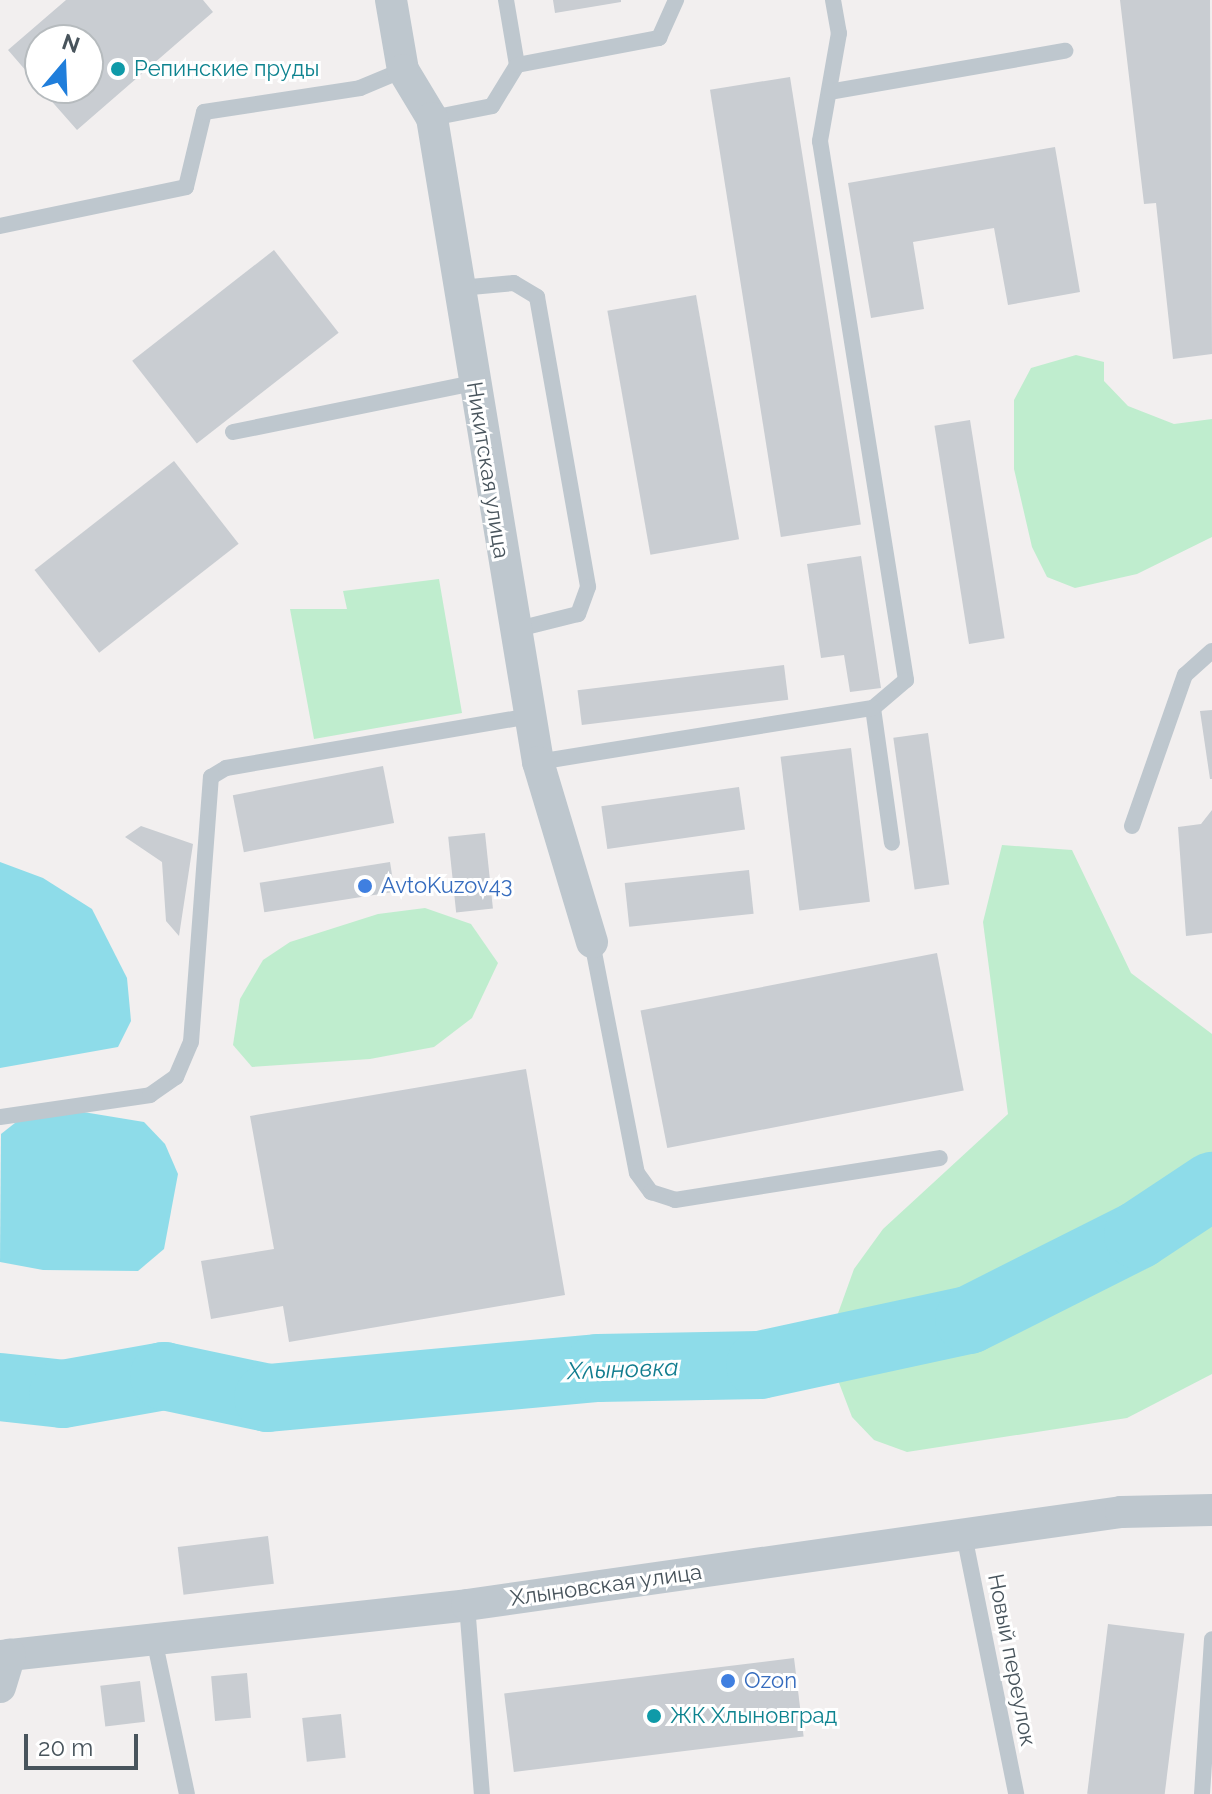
<!DOCTYPE html>
<html>
<head>
<meta charset="utf-8">
<style>
	body { margin:0 }
	#map { position:relative; width:1212px; height:1794px; overflow:hidden; background:#f2efef; font-family:Raleway,sans-serif }
	div>[style] { position:absolute }
	.green>* { inset:0; background:#bfedce }
	.water>* { inset:0; background:#8edce9 }
	.river>* { height:68px; margin:-34px; padding:0 34px; transform-origin:34px; border-radius:34px; background:#8edce9 }
	.building>* { inset:0; background:#c9cdd2; transform-origin:0 0 }
	.lane>* { height:16px; margin:-8px; padding:0 8px; transform-origin:8px; border-radius:8px; background:#bec7ce }
	.street>* { height:32px; margin:-16px; padding:0 16px; transform-origin:16px; border-radius:16px; background:#bec7ce }
	.dots>* { width:22px; height:22px; translate:-50% -50%; box-sizing:border-box; border:4px solid #fff; border-radius:50% }
	span { translate:-50% -50%; white-space:nowrap; text-align:center; line-height:1.15; -webkit-text-stroke:6px #fff; paint-order:stroke }
	.culture-label { font-size:22px; color:#0d838f }
	.left { translate:0 -50%; text-align:left }
	.street-label { font-size:22px; color:#48545c }
	.shop-label { font-size:22px; color:#366cbe }
	.water-label { font-size:24px; color:#127d8f; font-style:italic }
	.north { position:absolute; left:24px; top:24px; width:80px; height:80px; box-sizing:border-box; background:#fff; border:2px solid #b6bbbe; border-radius:50%; rotate:19deg; font-size:22px; font-weight:700; line-height:32px; text-align:center; color:#48545c }
	.north::after { content:''; display:block; margin:auto; width:28px; height:36px; background:#207edb; clip-path:polygon(50% 0,100% 100%,50% 72%,0 100%) }
	.scale { position:absolute; left:24px; top:1734px; width:114px; height:36px; box-sizing:border-box; border:4px solid #48545c; border-top:0; padding-left:10px; font-size:24px; line-height:28px; white-space:nowrap; color:#48545c; -webkit-text-stroke:6px #fff; paint-order:stroke }
</style>
</head>
<body>
<div id="map">
	<div class="green">
		<div style="clip-path:polygon(1076px 355px,1104px 362px,1104px 381px,1128px 406px,1174px 424px,1212px 419px,1212px 537px,1137px 574px,1075px 588px,1047px 577px,1032px 547px,1014px 469px,1014px 400px,1031px 368px)"></div>
		<div style="clip-path:polygon(439px 579px,462px 713px,314px 739px,290px 609px,347px 609px,343px 591px)"></div>
		<div style="clip-path:polygon(1002px 845px,1072px 850px,1131px 973px,1212px 1034px,1212px 1374px,1127px 1418px,907px 1452px,874px 1440px,852px 1417px,836px 1375px,832px 1330px,854px 1269px,883px 1229px,1008px 1114px,983px 922px)"></div>
		<div style="clip-path:polygon(425px 908px,471px 924px,498px 963px,472px 1018px,434px 1047px,370px 1059px,252px 1067px,233px 1045px,240px 999px,263px 960px,290px 942px,378px 914px)"></div>
	</div>
	<div class="water">
		<div style="clip-path:polygon(0 862px,43px 878px,92px 909px,127px 978px,131px 1021px,118px 1047px,0 1068px)"></div>
		<div style="clip-path:polygon(71px 1110px,144px 1122px,165px 1144px,178px 1174px,164px 1249px,138px 1271px,43px 1270px,0 1262px,1px 1134px,20px 1119px)"></div>
	</div>
	<div class="river">
		<div style="left:0;top:1387px;width:63px;rotate:6.3deg"></div>
		<div style="left:63px;top:1394px;width:103px;rotate:-10.1deg"></div>
		<div style="left:164px;top:1376px;width:106px;rotate:11.9deg"></div>
		<div style="left:268px;top:1398px;width:331px;rotate:-5.2deg"></div>
		<div style="left:598px;top:1368px;width:162px;rotate:-1.1deg"></div>
		<div style="left:760px;top:1365px;width:214px;rotate:-12.2deg"></div>
		<div style="left:969px;top:1320px;width:189px;rotate:-26.7deg"></div>
		<div style="left:1138px;top:1235px;width:89px;rotate:-33.5deg"></div>
	</div>
	<div class="building">
		<div style="clip-path:polygon(66px 0,203px 0,213px 12px,77px 130px,40px 88px,88px 88px,88px 40px,40px 40px,40px 87px,8px 50px)"></div>
		<div style="clip-path:polygon(553px 0,621px 0,621px 2px,555px 13px)"></div>
		<div style="clip-path:polygon(1120px 0,1210px 0,1212px 354px,1173px 359px,1156px 203px,1144px 204px)"></div>
		<div style="left:790px;top:77px;width:453px;height:81px;rotate:81deg"></div>
		<div style="clip-path:polygon(1055px 147px,1080px 292px,1008px 305px,994px 228px,913px 242px,924px 309px,871px 318px,848px 183px)"></div>
		<div style="left:274px;top:250px;width:105px;height:180px;rotate:52deg"></div>
		<div style="left:696px;top:295px;width:248px;height:90px;rotate:80deg"></div>
		<div style="left:970px;top:420px;width:221px;height:36px;rotate:81deg"></div>
		<div style="left:174px;top:461px;width:105px;height:177px;rotate:52deg"></div>
		<div style="clip-path:polygon(861px 556px,881px 688px,850px 692px,844px 655px,821px 658px,807px 564px)"></div>
		<div style="left:784px;top:665px;width:35px;height:208px;rotate:83deg"></div>
		<div style="clip-path:polygon(1212px 710px,1212px 779px,1210px 779px,1200px 711px)"></div>
		<div style="left:928px;top:733px;width:153px;height:35px;rotate:82deg"></div>
		<div style="left:851px;top:748px;width:155px;height:71px;rotate:83deg"></div>
		<div style="left:383px;top:766px;width:58px;height:153px;rotate:79deg"></div>
		<div style="left:739px;top:787px;width:43px;height:139px;rotate:82deg"></div>
		<div style="clip-path:polygon(1212px 810px,1212px 933px,1186px 936px,1178px 827px,1201px 824px)"></div>
		<div style="clip-path:polygon(141px 826px,193px 844px,179px 936px,166px 921px,162px 862px,125px 837px)"></div>
		<div style="left:485px;top:833px;width:76px;height:37px;rotate:84deg"></div>
		<div style="left:390px;top:862px;width:30px;height:132px;rotate:81deg"></div>
		<div style="left:749px;top:870px;width:44px;height:125px;rotate:84deg"></div>
		<div style="left:937px;top:953px;width:140px;height:302px;rotate:79deg"></div>
		<div style="clip-path:polygon(526px 1069px,565px 1295px,289px 1342px,283px 1306px,211px 1319px,201px 1261px,274px 1249px,250px 1116px)"></div>
		<div style="left:268px;top:1536px;width:48px;height:91px;rotate:83deg"></div>
		<div style="left:1108px;top:1624px;width:77px;height:171px;rotate:7deg"></div>
		<div style="left:794px;top:1658px;width:79px;height:292px;rotate:83deg"></div>
		<div style="left:247px;top:1673px;width:45px;height:36px;rotate:85deg"></div>
		<div style="left:140px;top:1681px;width:41px;height:40px;rotate:83deg"></div>
		<div style="left:341px;top:1714px;width:44px;height:39px;rotate:84deg"></div>
	</div>
	<div class="lane">
		<div style="left:506px;top:0;width:66px;rotate:80.4deg"></div>
		<div style="left:833px;top:0;width:34px;rotate:80deg"></div>
		<div style="left:839px;top:33px;width:110px;rotate:100deg"></div>
		<div style="left:820px;top:141px;width:546px;rotate:80.93deg"></div>
		<div style="left:906px;top:680px;width:43px;rotate:139.7deg"></div>
		<div style="left:873px;top:708px;width:136px;rotate:82deg"></div>
		<div style="left:829px;top:92px;width:240px;rotate:-9.9deg"></div>
		<div style="left:432px;top:118px;width:61px;rotate:-11.3deg"></div>
		<div style="left:492px;top:106px;width:48px;rotate:-58.6deg"></div>
		<div style="left:517px;top:65px;width:145px;rotate:-10.8deg"></div>
		<div style="left:659px;top:38px;width:42px;rotate:-65.9deg"></div>
		<div style="left:0;top:226px;width:190px;rotate:-11.8deg"></div>
		<div style="left:186px;top:187px;width:77px;rotate:-76.5deg"></div>
		<div style="left:204px;top:112px;width:158px;rotate:-8.7deg"></div>
		<div style="left:360px;top:88px;width:47px;rotate:-22.7deg"></div>
		<div style="left:460px;top:288px;width:54px;rotate:-5.3deg"></div>
		<div style="left:514px;top:283px;width:27px;rotate:31deg"></div>
		<div style="left:537px;top:297px;width:294px;rotate:80deg"></div>
		<div style="left:588px;top:587px;width:29px;rotate:110deg"></div>
		<div style="left:578px;top:614px;width:66px;rotate:166deg"></div>
		<div style="left:233px;top:432px;width:246px;rotate:-11.5deg"></div>
		<div style="left:538px;top:762px;width:339px;rotate:-9.2deg"></div>
		<div style="left:1132px;top:826px;width:160px;rotate:-70.7deg"></div>
		<div style="left:1185px;top:675px;width:36px;rotate:-42deg"></div>
		<div style="left:592px;top:942px;width:235px;rotate:79deg"></div>
		<div style="left:637px;top:1173px;width:24px;rotate:54deg"></div>
		<div style="left:651px;top:1192px;width:25px;rotate:18deg"></div>
		<div style="left:675px;top:1200px;width:268px;rotate:-9deg"></div>
		<div style="left:0;top:1117px;width:152px;rotate:-8.3deg"></div>
		<div style="left:150px;top:1095px;width:32px;rotate:-35deg"></div>
		<div style="left:176px;top:1077px;width:38px;rotate:-67deg"></div>
		<div style="left:191px;top:1042px;width:266px;rotate:-85.7deg"></div>
		<div style="left:211px;top:777px;width:17px;rotate:-31deg"></div>
		<div style="left:226px;top:768px;width:308px;rotate:-9.7deg"></div>
		<div style="left:964px;top:1535px;width:264px;rotate:78.6deg"></div>
		<div style="left:467px;top:1605px;width:190px;rotate:85.5deg"></div>
		<div style="left:154px;top:1639px;width:158px;rotate:78deg"></div>
		<div style="left:1202px;top:1794px;width:155px;rotate:-86.3deg"></div>
	</div>
	<div class="street">
		<div style="left:391px;top:0;width:71px;rotate:80.3deg"></div>
		<div style="left:403px;top:70px;width:56px;rotate:58.9deg"></div>
		<div style="left:432px;top:118px;width:653px;rotate:80.65deg"></div>
		<div style="left:538px;top:762px;width:188px;rotate:73.3deg"></div>
		<div style="left:0;top:1656px;width:470px;rotate:-6.2deg"></div>
		<div style="left:467px;top:1605px;width:661px;rotate:-8.09deg"></div>
		<div style="left:1121px;top:1512px;width:91px;rotate:-1.3deg"></div>
		<div style="left:0;top:1687px;width:34px;rotate:-73deg"></div>
	</div>
	<div class="dots">
		<div style="left:118px;top:69px;background:#0f9aa8"></div>
		<div style="left:365px;top:886px;background:#3f7fe0"></div>
		<div style="left:728px;top:1681px;background:#3f7fe0"></div>
		<div style="left:654px;top:1716px;background:#0f9aa8"></div>
	</div>
	<div class="culture-label">
		<span class="left" style="left:134px;top:69px">Репинские пруды</span>
		<span class="left" style="left:670px;top:1716px">ЖК Хлыновград</span>
	</div>
	<div class="street-label">
		<span style="left:488px;top:470px;rotate:81deg">Никитская улица</span>
		<span style="left:606px;top:1585px;rotate:-8deg">Хлыновская улица</span>
		<span style="left:1012px;top:1660px;rotate:79deg">Новый переулок</span>
	</div>
	<div class="shop-label">
		<span class="left" style="left:381px;top:886px">AvtoKuzov43</span>
		<span class="left" style="left:744px;top:1681px">Ozon</span>
	</div>
	<div class="water-label">
		<span style="left:623px;top:1369px;rotate:-2deg">Хлыновка</span>
	</div>
	<div class="north">N</div>
	<div class="scale">20 m</div>
</div>
</body>
</html>
